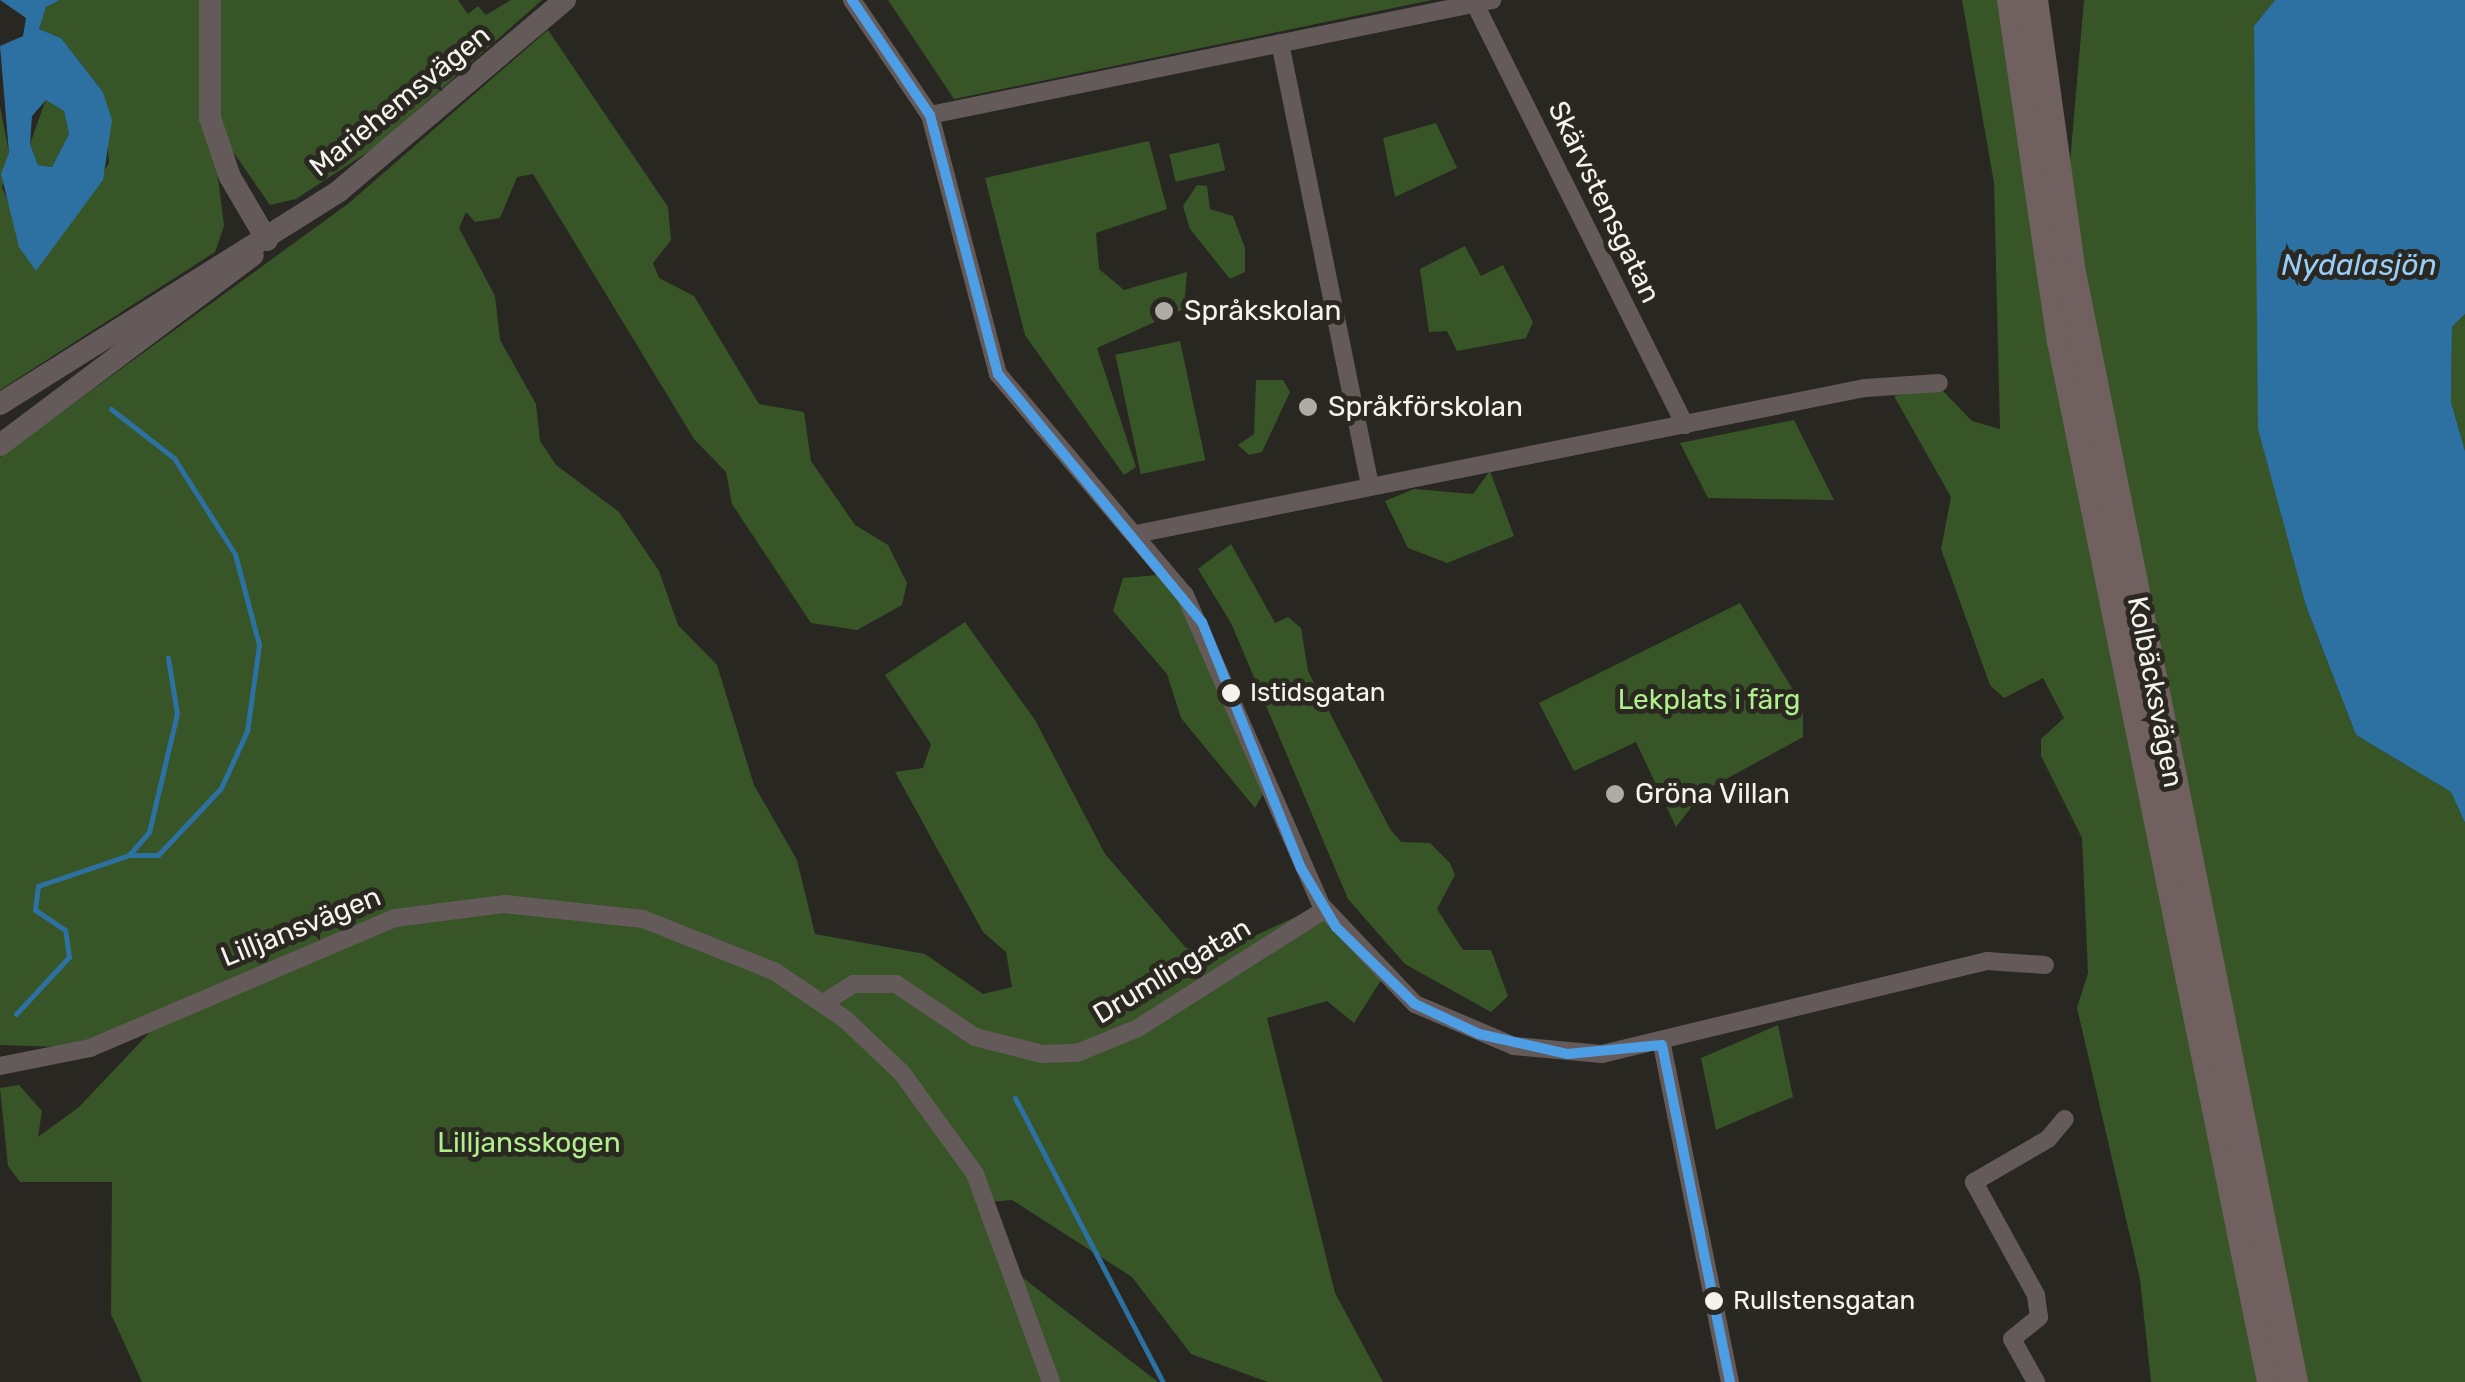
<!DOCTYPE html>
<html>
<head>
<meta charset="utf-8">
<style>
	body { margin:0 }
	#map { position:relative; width:2465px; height:1382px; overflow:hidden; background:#282722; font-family:Rubik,sans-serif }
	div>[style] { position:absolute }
	.green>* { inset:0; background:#385528; transform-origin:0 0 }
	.water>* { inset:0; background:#2c71a1 }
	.stream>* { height:5px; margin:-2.5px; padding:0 2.5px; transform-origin:2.5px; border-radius:2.5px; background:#2c71a1 }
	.minor>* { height:18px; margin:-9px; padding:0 9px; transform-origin:9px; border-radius:9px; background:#655a5a }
	.tertiary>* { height:22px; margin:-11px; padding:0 11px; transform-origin:11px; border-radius:11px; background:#655a5a }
	.trunk>* { height:30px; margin:-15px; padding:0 15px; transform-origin:15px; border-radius:15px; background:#706060 }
	.bus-1>* { height:10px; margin:-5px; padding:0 5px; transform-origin:5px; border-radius:5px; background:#4d9ee5 }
	.dots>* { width:28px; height:28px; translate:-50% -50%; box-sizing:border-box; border:5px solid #2a2820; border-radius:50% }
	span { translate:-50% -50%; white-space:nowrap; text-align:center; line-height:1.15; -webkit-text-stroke:10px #2a2820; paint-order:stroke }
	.bus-label { font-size:26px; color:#f4f3ee }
	.left { translate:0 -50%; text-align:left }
	.street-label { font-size:28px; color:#f4f3ee }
	.poi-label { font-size:28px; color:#f4f3ee }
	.park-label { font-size:28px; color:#b0ef8e }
	.water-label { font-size:30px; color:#96cdfa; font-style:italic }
</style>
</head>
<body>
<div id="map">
	<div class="green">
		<div style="clip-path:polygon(60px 0,458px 0,468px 14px,478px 6px,486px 15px,511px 0,542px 0,377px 146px,296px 199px,270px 205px,211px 120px,224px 226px,215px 252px,0 390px,0 106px,9px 153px,2px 187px,36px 271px,109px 163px,103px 92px,61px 38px,39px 29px,46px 7px)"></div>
		<div style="clip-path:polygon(888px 0,1432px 0,954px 99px)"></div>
		<div style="clip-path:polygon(1962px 0,1997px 0,2037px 249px,2063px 244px,2084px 0,2275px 0,2254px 26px,2255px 64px,2293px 548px,2306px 606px,2356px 735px,2451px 792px,2465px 823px,2465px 1382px,2151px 1382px,2140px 1279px,2077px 1008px,2088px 973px,2082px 838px,2041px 756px,2041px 739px,2064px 718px,2043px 678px,2004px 698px,1990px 685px,1941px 549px,1951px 497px,1894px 396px,1940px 388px,1972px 421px,2000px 429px,1994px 183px)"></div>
		<div style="clip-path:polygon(548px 30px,668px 207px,671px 240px,653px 263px,659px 278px,694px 296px,759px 404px,804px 412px,811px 461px,855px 525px,888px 545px,907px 583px,902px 605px,857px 630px,811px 623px,732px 504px,726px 472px,694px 439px,533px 174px,517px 177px,500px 218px,475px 222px,466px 212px,459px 228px,495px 296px,500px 340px,536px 404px,540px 441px,556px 465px,619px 512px,659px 571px,678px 625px,717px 665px,754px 785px,797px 860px,815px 934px,925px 954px,983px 994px,1012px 987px,1006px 952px,983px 932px,895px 772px,923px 768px,931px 744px,885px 675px,965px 622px,1035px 720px,1105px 854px,1186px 948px,1222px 951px,1321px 905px,1383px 977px,1354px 1023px,1327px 1001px,1267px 1018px,1335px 1293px,1383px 1382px,1268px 1382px,1191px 1354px,1132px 1277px,1012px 1200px,989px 1202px,1014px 1271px,1158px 1382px,142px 1382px,111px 1314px,112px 1182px,20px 1182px,8px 1166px,0 1088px,19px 1085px,42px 1111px,38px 1137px,79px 1107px,167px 1014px,90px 1048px,0 1045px,0 457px,349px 203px)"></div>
		<div style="clip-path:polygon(46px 99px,64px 111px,69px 134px,52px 167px,38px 165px,30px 144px)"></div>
		<div style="clip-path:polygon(1436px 123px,1457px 168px,1395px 197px,1383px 138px)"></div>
		<div style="clip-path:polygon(1149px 141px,1167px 209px,1096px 233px,1099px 269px,1124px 290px,1187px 272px,1184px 309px,1097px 348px,1136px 467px,1124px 475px,1025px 335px,985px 178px)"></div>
		<div style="left:1219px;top:143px;width:28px;height:51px;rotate:77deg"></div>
		<div style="clip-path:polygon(1197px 185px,1207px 186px,1210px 209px,1233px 216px,1245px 248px,1245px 272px,1230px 279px,1190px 229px,1183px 206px)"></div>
		<div style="clip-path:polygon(1465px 246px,1481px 276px,1503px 265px,1533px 322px,1526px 338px,1457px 351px,1447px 331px,1429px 332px,1420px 269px)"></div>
		<div style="clip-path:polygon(2465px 314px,2465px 451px,2451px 402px,2452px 327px)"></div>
		<div style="left:1180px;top:341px;width:122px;height:66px;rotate:78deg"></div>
		<div style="clip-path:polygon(1256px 380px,1283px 380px,1290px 392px,1262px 452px,1249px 455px,1238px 445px,1254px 434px)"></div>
		<div style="clip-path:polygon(1794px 420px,1834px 500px,1708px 498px,1680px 443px)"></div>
		<div style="clip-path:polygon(1490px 471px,1514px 536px,1447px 563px,1408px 548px,1385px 501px,1414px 489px,1473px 494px)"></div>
		<div style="clip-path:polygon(1231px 544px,1275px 623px,1288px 617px,1301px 628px,1308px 671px,1390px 829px,1401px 842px,1430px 843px,1450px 863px,1455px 875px,1437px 909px,1463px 950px,1491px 950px,1508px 996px,1491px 1012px,1405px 964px,1348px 899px,1231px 623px,1198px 569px)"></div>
		<div style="clip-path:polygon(1170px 574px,1268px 785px,1255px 808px,1181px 718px,1167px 674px,1113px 611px,1123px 578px)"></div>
		<div style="clip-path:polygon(1740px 603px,1803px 706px,1803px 737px,1704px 791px,1676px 827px,1636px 742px,1574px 771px,1539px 703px)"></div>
		<div style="clip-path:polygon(1778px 1025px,1793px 1097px,1716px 1130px,1701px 1058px)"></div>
	</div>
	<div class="water">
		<div style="clip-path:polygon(evenodd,0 0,60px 0,46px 7px,39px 29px,61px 38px,103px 92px,112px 120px,103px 180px,36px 271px,19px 247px,1px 174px,9px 153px,0 46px,23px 36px,26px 18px,0 0,46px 100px,64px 111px,69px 134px,52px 167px,38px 165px,30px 144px,32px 116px,46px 100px)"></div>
		<div style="clip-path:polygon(2275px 0,2465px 0,2465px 314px,2452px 327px,2451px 402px,2465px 451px,2465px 823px,2451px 792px,2356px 735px,2306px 606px,2258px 429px,2254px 26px)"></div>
	</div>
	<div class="stream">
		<div style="left:111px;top:409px;width:80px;rotate:37.9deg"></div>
		<div style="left:174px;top:458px;width:114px;rotate:57.6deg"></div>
		<div style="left:235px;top:554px;width:94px;rotate:75.2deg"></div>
		<div style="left:259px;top:645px;width:87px;rotate:97.9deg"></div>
		<div style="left:247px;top:731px;width:63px;rotate:114.5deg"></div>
		<div style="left:221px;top:788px;width:92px;rotate:133.2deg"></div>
		<div style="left:158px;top:855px;width:29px;rotate:180deg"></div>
		<div style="left:16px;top:1014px;width:78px;rotate:-47.1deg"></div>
		<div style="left:69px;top:957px;width:27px;rotate:-98deg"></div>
		<div style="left:65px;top:930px;width:36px;rotate:-146deg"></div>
		<div style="left:35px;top:910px;width:24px;rotate:-83deg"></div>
		<div style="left:38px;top:886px;width:96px;rotate:-18.8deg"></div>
		<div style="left:129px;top:855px;width:30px;rotate:-49deg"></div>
		<div style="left:149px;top:832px;width:121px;rotate:-76.7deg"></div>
		<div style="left:177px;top:714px;width:57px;rotate:-99.1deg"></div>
		<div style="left:1015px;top:1098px;width:320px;rotate:62.5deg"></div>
	</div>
	<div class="minor">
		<div style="left:852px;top:0;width:139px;rotate:55.9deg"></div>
		<div style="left:930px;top:115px;width:268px;rotate:75.3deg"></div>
		<div style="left:998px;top:374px;width:289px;rotate:49.8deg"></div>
		<div style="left:1185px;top:595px;width:339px;rotate:66.3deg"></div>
		<div style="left:1321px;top:905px;width:137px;rotate:46.5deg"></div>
		<div style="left:1415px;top:1004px;width:108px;rotate:23deg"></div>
		<div style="left:1514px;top:1046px;width:88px;rotate:5.2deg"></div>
		<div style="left:1602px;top:1054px;width:396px;rotate:-13.6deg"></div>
		<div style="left:1987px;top:961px;width:58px;rotate:3.9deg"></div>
		<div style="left:1473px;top:0;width:475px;rotate:63.5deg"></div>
		<div style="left:1280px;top:43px;width:452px;rotate:78.5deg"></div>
		<div style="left:930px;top:115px;width:574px;rotate:-11.56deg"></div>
		<div style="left:1136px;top:534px;width:743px;rotate:-11.33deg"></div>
		<div style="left:1865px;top:388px;width:74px;rotate:-3.9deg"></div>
		<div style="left:824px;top:1003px;width:35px;rotate:-33deg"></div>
		<div style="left:853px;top:984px;width:43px"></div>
		<div style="left:896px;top:984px;width:95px;rotate:33.9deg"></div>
		<div style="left:975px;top:1037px;width:69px;rotate:14.2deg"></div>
		<div style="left:1042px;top:1054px;width:35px;rotate:-2deg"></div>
		<div style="left:1077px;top:1053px;width:66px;rotate:-22.3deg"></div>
		<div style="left:1138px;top:1028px;width:220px;rotate:-32.4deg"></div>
		<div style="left:1662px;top:1045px;width:344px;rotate:78.6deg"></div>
		<div style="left:0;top:1066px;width:92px;rotate:-11.3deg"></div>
		<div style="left:90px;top:1048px;width:332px;rotate:-23.1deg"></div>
		<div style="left:395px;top:918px;width:111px;rotate:-7.3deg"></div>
		<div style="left:505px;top:904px;width:139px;rotate:6.2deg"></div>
		<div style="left:643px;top:919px;width:141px;rotate:21.7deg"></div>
		<div style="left:774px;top:971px;width:86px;rotate:34.1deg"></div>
		<div style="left:845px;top:1019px;width:79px;rotate:43.5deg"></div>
		<div style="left:902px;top:1073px;width:125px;rotate:54.1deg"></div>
		<div style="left:975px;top:1174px;width:221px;rotate:69.9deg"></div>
		<div style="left:2036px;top:1382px;width:49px;rotate:-119.2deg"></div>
		<div style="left:2012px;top:1339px;width:35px;rotate:-39deg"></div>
		<div style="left:2039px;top:1317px;width:22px;rotate:-98deg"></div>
		<div style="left:2036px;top:1295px;width:129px;rotate:-118.8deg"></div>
		<div style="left:1974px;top:1182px;width:86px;rotate:-30.2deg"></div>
		<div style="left:2048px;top:1139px;width:26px;rotate:-50deg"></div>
	</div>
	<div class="tertiary">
		<div style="left:210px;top:0;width:118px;rotate:90deg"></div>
		<div style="left:210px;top:118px;width:62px;rotate:71.3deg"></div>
		<div style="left:230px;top:177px;width:73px;rotate:59.6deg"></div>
		<div style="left:0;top:404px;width:400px;rotate:-32.1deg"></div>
		<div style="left:339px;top:191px;width:296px;rotate:-40.2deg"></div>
		<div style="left:0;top:445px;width:316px;rotate:-36.9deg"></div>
	</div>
	<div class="trunk">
		<div style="left:2012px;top:0;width:345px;rotate:81.7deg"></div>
		<div style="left:2062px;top:341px;width:1062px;rotate:78.59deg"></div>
		<div style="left:2033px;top:0;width:276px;rotate:82.1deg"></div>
		<div style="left:2071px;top:273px;width:1131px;rotate:78.68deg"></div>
	</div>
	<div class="bus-1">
		<div style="left:852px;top:0;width:139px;rotate:55.9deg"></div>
		<div style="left:930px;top:115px;width:268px;rotate:75.3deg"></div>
		<div style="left:998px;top:374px;width:321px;rotate:50.6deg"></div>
		<div style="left:1202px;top:622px;width:265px;rotate:68.1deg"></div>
		<div style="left:1301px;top:868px;width:69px;rotate:59.3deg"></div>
		<div style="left:1336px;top:927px;width:110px;rotate:44.3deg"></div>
		<div style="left:1415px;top:1004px;width:71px;rotate:25.1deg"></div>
		<div style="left:1479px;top:1034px;width:90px;rotate:12.8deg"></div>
		<div style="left:1567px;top:1054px;width:95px;rotate:-5.4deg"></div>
		<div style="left:1662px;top:1045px;width:344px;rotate:78.6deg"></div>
	</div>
	<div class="dots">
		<div style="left:1164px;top:311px;background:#adaca7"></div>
		<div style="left:1308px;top:407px;background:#adaca7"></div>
		<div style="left:1231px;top:693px;background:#f4f3ee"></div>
		<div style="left:1615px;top:794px;background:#adaca7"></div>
		<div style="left:1714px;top:1301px;background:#f4f3ee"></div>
	</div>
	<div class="bus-label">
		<span class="left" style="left:1250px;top:693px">Istidsgatan</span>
		<span class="left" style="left:1733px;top:1301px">Rullstensgatan</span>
	</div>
	<div class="street-label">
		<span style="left:400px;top:101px;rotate:-39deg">Mariehemsvägen</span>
		<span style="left:1604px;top:202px;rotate:64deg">Skärvstensgatan</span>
		<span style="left:2155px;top:692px;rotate:79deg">Kolbäcksvägen</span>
		<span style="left:301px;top:927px;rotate:-22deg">Lilljansvägen</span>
		<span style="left:1172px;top:971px;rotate:-31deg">Drumlingatan</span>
	</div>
	<div class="poi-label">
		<span class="left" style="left:1184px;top:311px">Språkskolan</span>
		<span class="left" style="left:1328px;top:407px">Språkförskolan</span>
		<span class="left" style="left:1635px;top:794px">Gröna Villan</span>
	</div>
	<div class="park-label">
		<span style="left:1709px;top:700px">Lekplats i färg</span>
		<span style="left:529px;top:1143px">Lilljansskogen</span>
	</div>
	<div class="water-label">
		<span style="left:2359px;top:265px">Nydalasjön</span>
	</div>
</div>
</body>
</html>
